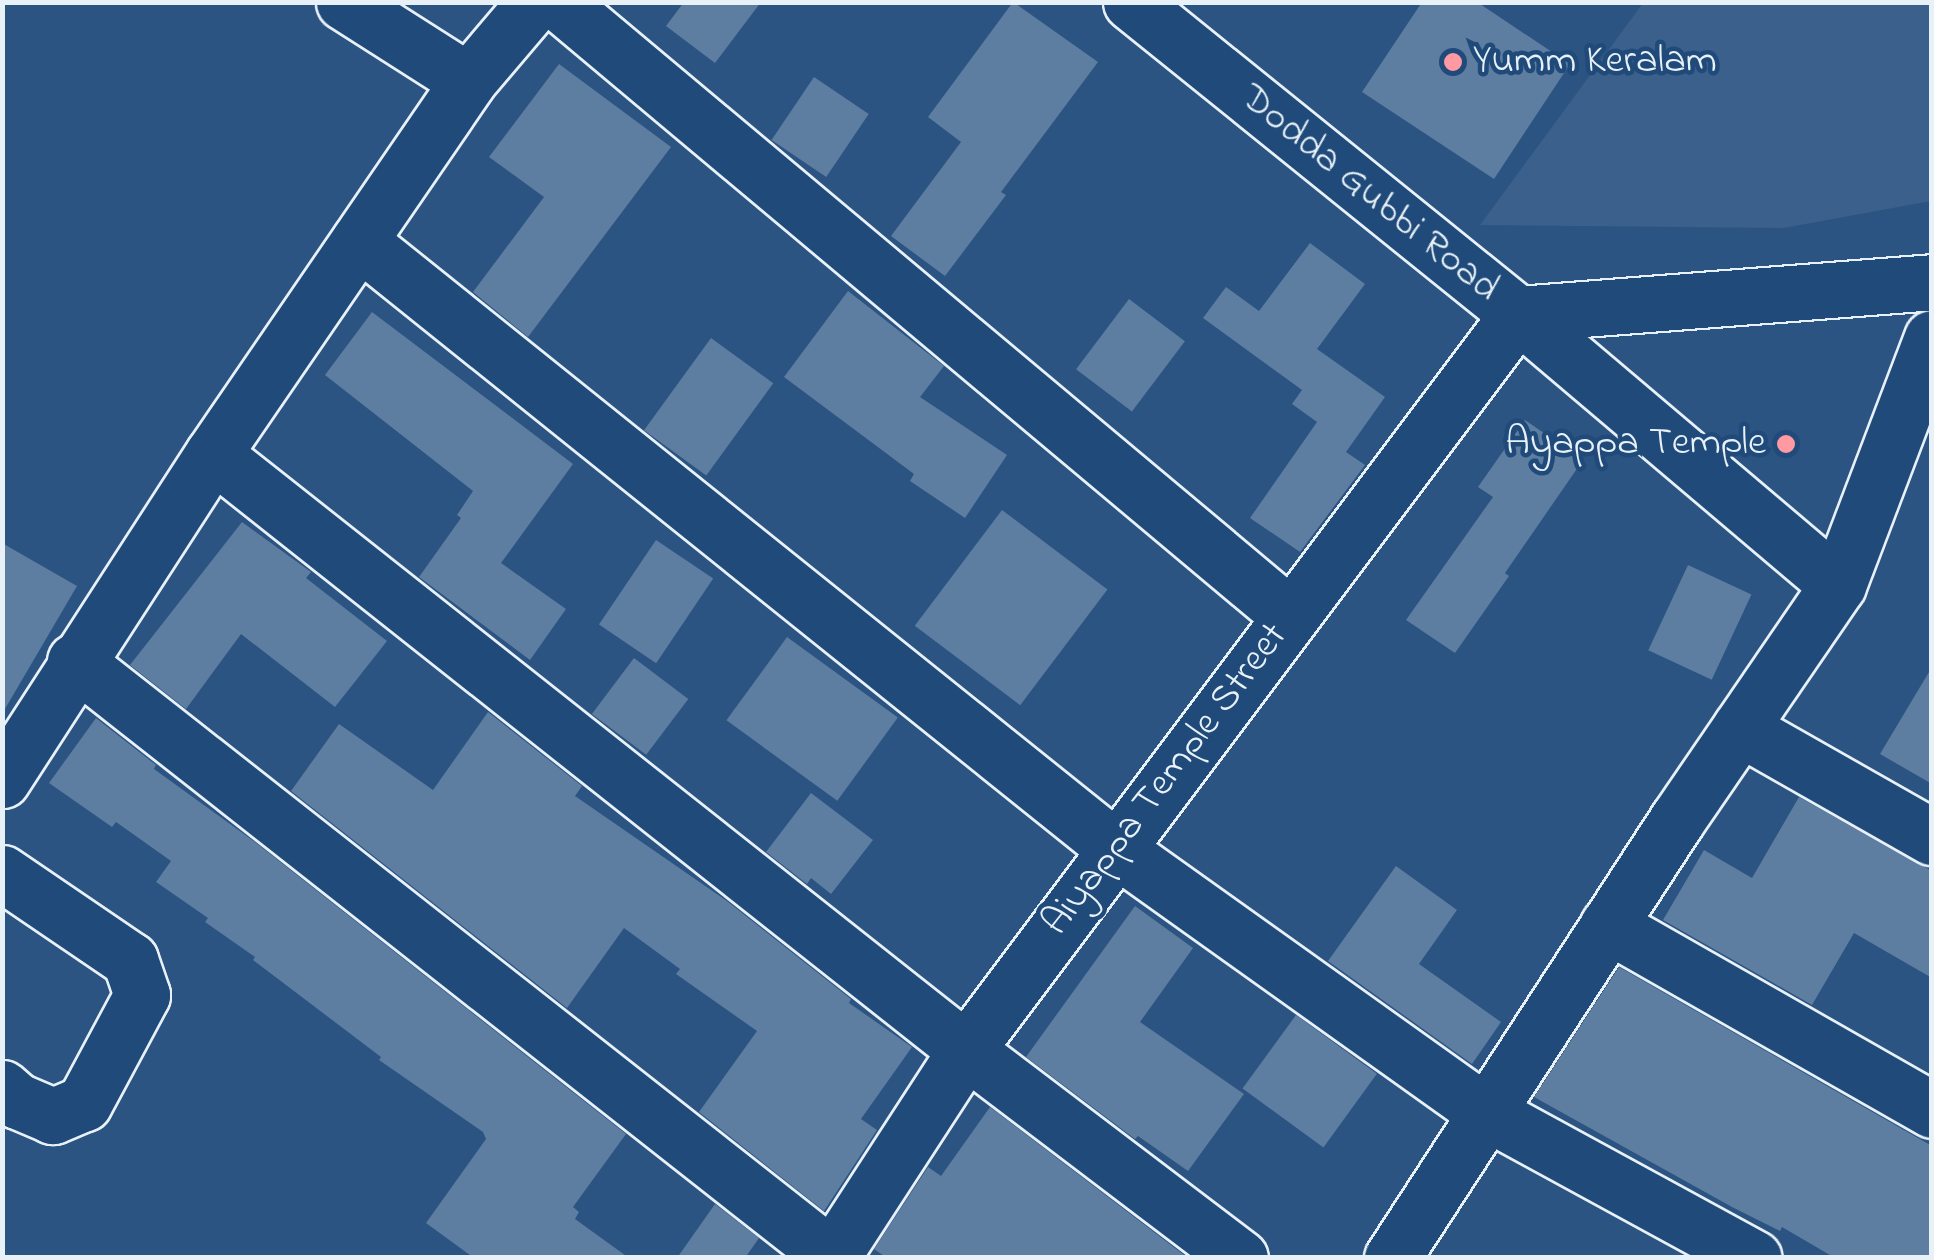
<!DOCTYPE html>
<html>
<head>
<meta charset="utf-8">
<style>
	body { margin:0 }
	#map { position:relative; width:1934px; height:1260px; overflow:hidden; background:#2b5482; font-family:"Indie Flower",sans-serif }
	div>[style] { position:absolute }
	.built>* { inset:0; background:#3a608b }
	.building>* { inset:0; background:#5d7da1; transform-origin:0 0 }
	.roads { filter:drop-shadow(2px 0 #e8f1f8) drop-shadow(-2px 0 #e8f1f8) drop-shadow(0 2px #e8f1f8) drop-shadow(0 -2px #e8f1f8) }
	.minor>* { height:55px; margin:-27.5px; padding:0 27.5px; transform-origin:27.5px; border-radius:27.5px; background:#1f4a7a }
	.dots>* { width:28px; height:28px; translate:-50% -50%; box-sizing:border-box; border:5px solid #1f4a7a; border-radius:50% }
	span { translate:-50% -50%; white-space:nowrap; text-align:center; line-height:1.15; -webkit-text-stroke:9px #1f4a7a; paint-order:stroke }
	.poi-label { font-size:40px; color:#e8f1f8 }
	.left { translate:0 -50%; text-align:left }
	.right { translate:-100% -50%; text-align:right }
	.street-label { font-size:40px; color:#e8f1f8 }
	.frame { position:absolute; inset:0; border:5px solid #e8f1f8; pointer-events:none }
</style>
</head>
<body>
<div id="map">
	<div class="built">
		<div style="clip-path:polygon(1643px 3px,1931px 3px,1931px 201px,1784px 228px,1480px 225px)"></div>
	</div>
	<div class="building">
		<div style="clip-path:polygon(684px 2px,761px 2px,715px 63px,666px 26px)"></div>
		<div style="clip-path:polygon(1013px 2px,1098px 62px,1001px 192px,1006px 195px,945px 276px,891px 236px,961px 142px,928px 117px)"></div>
		<div style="clip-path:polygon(1422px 2px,1477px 2px,1570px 64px,1494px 179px,1362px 92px)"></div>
		<div style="clip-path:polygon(559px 64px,671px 147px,528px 337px,473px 292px,544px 197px,489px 157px)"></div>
		<div style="left:814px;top:77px;width:66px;height:76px;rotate:34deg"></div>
		<div style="clip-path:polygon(1310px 243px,1365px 284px,1317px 349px,1385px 397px,1346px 452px,1365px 465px,1300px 552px,1250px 518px,1317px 422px,1292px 404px,1302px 390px,1203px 318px,1226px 287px,1259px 311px)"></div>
		<div style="clip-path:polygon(848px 291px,944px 366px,920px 397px,1007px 455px,965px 518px,910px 481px,914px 474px,784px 377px)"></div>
		<div style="left:1129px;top:299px;width:70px;height:88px;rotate:37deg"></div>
		<div style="clip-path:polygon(372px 312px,573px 464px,501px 563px,566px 609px,530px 660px,419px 577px,461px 518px,457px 515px,473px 491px,325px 375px)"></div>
		<div style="left:711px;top:338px;width:77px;height:114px;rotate:36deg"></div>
		<div style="clip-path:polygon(1525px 420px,1583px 460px,1505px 573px,1509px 576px,1455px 653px,1406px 620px,1493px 497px,1478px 487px)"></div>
		<div style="left:1002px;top:510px;width:132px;height:145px;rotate:37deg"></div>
		<div style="clip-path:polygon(242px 522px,311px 572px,306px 578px,387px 641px,335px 707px,241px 634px,186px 709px,130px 665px)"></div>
		<div style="left:656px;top:540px;width:69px;height:102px;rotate:34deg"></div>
		<div style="clip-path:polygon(2px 543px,77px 586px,2px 714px)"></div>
		<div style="left:1688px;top:565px;width:70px;height:94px;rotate:25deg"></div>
		<div style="left:787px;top:637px;width:137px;height:103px;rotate:36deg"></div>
		<div style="left:634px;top:658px;width:68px;height:70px;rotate:37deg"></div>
		<div style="clip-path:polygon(1932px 667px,1932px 784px,1880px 754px)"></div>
		<div style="clip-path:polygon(488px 712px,582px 786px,575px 796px,727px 901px,851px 999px,849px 1003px,912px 1047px,861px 1119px,877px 1130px,824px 1211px,699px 1112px,757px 1031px,676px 974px,680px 969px,624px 928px,567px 1008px,291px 791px,339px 724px,433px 790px)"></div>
		<div style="clip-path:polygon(96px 718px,156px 765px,154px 769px,255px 842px,626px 1134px,573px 1207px,579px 1212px,575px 1219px,629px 1258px,474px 1258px,426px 1223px,486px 1139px,483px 1132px,379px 1060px,381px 1057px,253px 960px,255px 957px,205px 922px,208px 918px,156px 882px,171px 861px,116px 822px,112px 827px,49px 783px)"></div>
		<div style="clip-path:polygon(811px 793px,873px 840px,831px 894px,811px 878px,807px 884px,766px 852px)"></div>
		<div style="clip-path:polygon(1799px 797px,1932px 871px,1932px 978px,1854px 933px,1812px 1005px,1663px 920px,1704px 850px,1752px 878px)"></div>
		<div style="clip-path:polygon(1396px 866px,1457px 910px,1419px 964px,1501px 1022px,1472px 1064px,1328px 961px)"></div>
		<div style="clip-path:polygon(1135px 906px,1193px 948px,1140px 1022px,1244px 1094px,1188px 1171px,1138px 1136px,1135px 1139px,1026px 1057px)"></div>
		<div style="clip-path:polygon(1619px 967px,1932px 1146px,1932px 1258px,1835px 1258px,1782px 1227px,1780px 1231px,1732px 1207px,1534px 1097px)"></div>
		<div style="left:1296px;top:1015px;width:100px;height:91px;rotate:36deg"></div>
		<div style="clip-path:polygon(990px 1107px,1188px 1258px,887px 1258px,874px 1249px,928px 1167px,941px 1176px)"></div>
		<div style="clip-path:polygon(715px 1204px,759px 1238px,745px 1258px,677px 1258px)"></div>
	</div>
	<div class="roads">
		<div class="minor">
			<div style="left:344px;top:2px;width:147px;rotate:32.5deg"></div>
			<div style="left:558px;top:2px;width:954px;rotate:39.98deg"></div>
			<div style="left:1131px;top:2px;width:497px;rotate:38.9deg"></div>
			<div style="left:1518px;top:314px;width:415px;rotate:-4.4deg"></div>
			<div style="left:359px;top:241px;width:970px;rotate:38.76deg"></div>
			<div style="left:1115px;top:848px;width:453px;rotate:35.5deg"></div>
			<div style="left:1484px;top:1111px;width:307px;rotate:28.6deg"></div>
			<div style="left:213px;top:454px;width:960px;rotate:38.36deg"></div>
			<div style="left:966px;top:1050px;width:344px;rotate:37.2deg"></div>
			<div style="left:75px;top:661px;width:966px;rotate:38.19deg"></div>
			<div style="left:1740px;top:728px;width:221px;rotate:29.6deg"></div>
			<div style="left:2px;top:780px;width:388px;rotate:-57.1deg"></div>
			<div style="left:213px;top:454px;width:452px;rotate:-55.6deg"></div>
			<div style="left:468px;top:81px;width:104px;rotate:-49.7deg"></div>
			<div style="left:2px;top:873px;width:155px;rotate:34.2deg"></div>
			<div style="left:130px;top:960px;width:37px;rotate:71deg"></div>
			<div style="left:142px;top:995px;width:123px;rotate:118.2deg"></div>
			<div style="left:84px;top:1103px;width:34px;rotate:157deg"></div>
			<div style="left:53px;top:1116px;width:39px;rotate:-157deg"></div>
			<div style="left:17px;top:1101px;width:20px;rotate:-139deg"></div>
			<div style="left:1608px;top:925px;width:373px;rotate:29.7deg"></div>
			<div style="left:831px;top:1258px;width:248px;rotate:-57deg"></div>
			<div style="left:966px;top:1050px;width:920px;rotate:-53.13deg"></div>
			<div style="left:1518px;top:314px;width:419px;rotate:40.3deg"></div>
			<div style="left:1392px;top:1258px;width:523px;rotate:-56.95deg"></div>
			<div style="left:1677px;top:820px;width:285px;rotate:-55.6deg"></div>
			<div style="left:1838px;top:585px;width:264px;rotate:-69.2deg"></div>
		</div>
	</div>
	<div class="dots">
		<div style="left:1453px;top:62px;background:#ff9aa2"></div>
		<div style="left:1786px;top:444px;background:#ff9aa2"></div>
	</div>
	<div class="poi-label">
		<span class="left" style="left:1473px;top:62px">Yumm Keralam</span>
		<span class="right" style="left:1766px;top:444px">Ayappa Temple</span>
	</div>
	<div class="street-label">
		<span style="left:1369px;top:194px;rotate:39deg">Dodda Gubbi Road</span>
		<span style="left:1166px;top:780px;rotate:-53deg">Aiyappa Temple Street</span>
	</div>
	<div class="frame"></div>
</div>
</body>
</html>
